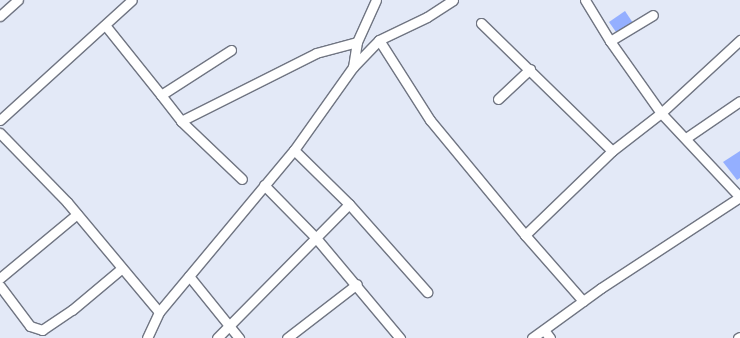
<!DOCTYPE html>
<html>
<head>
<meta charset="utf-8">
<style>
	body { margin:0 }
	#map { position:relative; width:740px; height:338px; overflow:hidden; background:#e3e9f7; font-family:Merriweather,serif }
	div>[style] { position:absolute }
	.building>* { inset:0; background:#94afff }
	.roads { filter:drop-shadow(1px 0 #707582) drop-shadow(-1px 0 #707582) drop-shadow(0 1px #707582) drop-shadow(0 -1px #707582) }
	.street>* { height:9px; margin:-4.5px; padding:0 4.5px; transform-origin:4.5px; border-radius:4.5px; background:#fff }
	span { translate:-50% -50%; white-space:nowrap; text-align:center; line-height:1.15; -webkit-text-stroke:4px #e3e9f7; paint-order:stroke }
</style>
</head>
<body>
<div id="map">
	<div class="building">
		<div style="clip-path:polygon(625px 11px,633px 23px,616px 32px,609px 22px)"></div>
		<div style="clip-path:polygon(740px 151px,740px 178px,737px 180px,723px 162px)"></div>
	</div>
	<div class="roads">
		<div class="street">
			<div style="left:585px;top:0;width:48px;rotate:58.6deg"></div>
			<div style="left:610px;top:41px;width:88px;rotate:54.7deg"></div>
			<div style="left:661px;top:113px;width:108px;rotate:-42.7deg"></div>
			<div style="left:0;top:16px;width:24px;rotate:-42deg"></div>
			<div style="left:481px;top:23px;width:183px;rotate:44.3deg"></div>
			<div style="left:612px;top:151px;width:121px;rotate:136deg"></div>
			<div style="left:525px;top:235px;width:88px;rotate:48.7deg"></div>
			<div style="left:105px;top:25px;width:90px;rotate:51.3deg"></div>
			<div style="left:379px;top:40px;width:95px;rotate:57.5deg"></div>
			<div style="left:430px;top:120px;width:149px;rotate:50.4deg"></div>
			<div style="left:610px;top:41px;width:50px;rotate:-31.2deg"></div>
			<div style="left:231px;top:50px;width:83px;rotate:147.3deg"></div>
			<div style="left:161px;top:95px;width:33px;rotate:52deg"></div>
			<div style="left:181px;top:121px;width:151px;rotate:-26.7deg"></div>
			<div style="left:316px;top:53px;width:42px;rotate:-15deg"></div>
			<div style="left:353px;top:67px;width:37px;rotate:-46deg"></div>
			<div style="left:379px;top:40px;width:53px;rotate:-25.6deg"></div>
			<div style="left:427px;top:17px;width:31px;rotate:-33deg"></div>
			<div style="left:498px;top:99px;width:44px;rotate:-43.2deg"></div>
			<div style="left:0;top:120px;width:178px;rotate:-42.3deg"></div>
			<div style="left:181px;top:121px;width:84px;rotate:43.6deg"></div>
			<div style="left:0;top:133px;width:96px;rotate:45.8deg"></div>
			<div style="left:67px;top:202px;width:143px;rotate:50.1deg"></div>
			<div style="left:686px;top:138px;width:65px;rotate:-34.4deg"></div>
			<div style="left:294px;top:150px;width:77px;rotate:44.5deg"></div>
			<div style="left:349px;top:204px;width:118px;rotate:48.4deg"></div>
			<div style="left:612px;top:151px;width:62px;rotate:-37.8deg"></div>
			<div style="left:661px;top:113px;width:115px;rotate:46.8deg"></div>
			<div style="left:264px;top:185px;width:74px;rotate:45.5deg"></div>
			<div style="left:316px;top:238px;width:131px;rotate:50deg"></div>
			<div style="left:189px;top:276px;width:80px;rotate:51.1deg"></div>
			<div style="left:0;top:278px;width:100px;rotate:-39.7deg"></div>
			<div style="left:0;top:286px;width:50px;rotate:53.1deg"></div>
			<div style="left:30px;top:326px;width:13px;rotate:18deg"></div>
			<div style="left:42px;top:330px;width:36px;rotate:-34deg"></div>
			<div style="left:72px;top:310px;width:65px;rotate:-40deg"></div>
			<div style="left:544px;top:330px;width:10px;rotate:53deg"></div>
			<div style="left:147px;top:338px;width:29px;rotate:-65deg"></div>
			<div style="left:159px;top:312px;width:211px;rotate:-50.2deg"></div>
			<div style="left:294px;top:150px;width:102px;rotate:-54.6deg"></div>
			<div style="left:353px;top:67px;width:25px;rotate:-81deg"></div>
			<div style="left:357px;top:42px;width:46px;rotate:-65.7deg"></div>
			<div style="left:217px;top:338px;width:188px;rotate:-45.4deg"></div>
			<div style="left:287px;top:338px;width:88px;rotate:-37.6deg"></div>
			<div style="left:532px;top:338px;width:85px;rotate:-35.9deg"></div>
			<div style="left:601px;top:288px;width:166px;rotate:-33.2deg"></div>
			<div style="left:738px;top:338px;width:2px;rotate:-27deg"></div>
		</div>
	</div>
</div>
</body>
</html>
